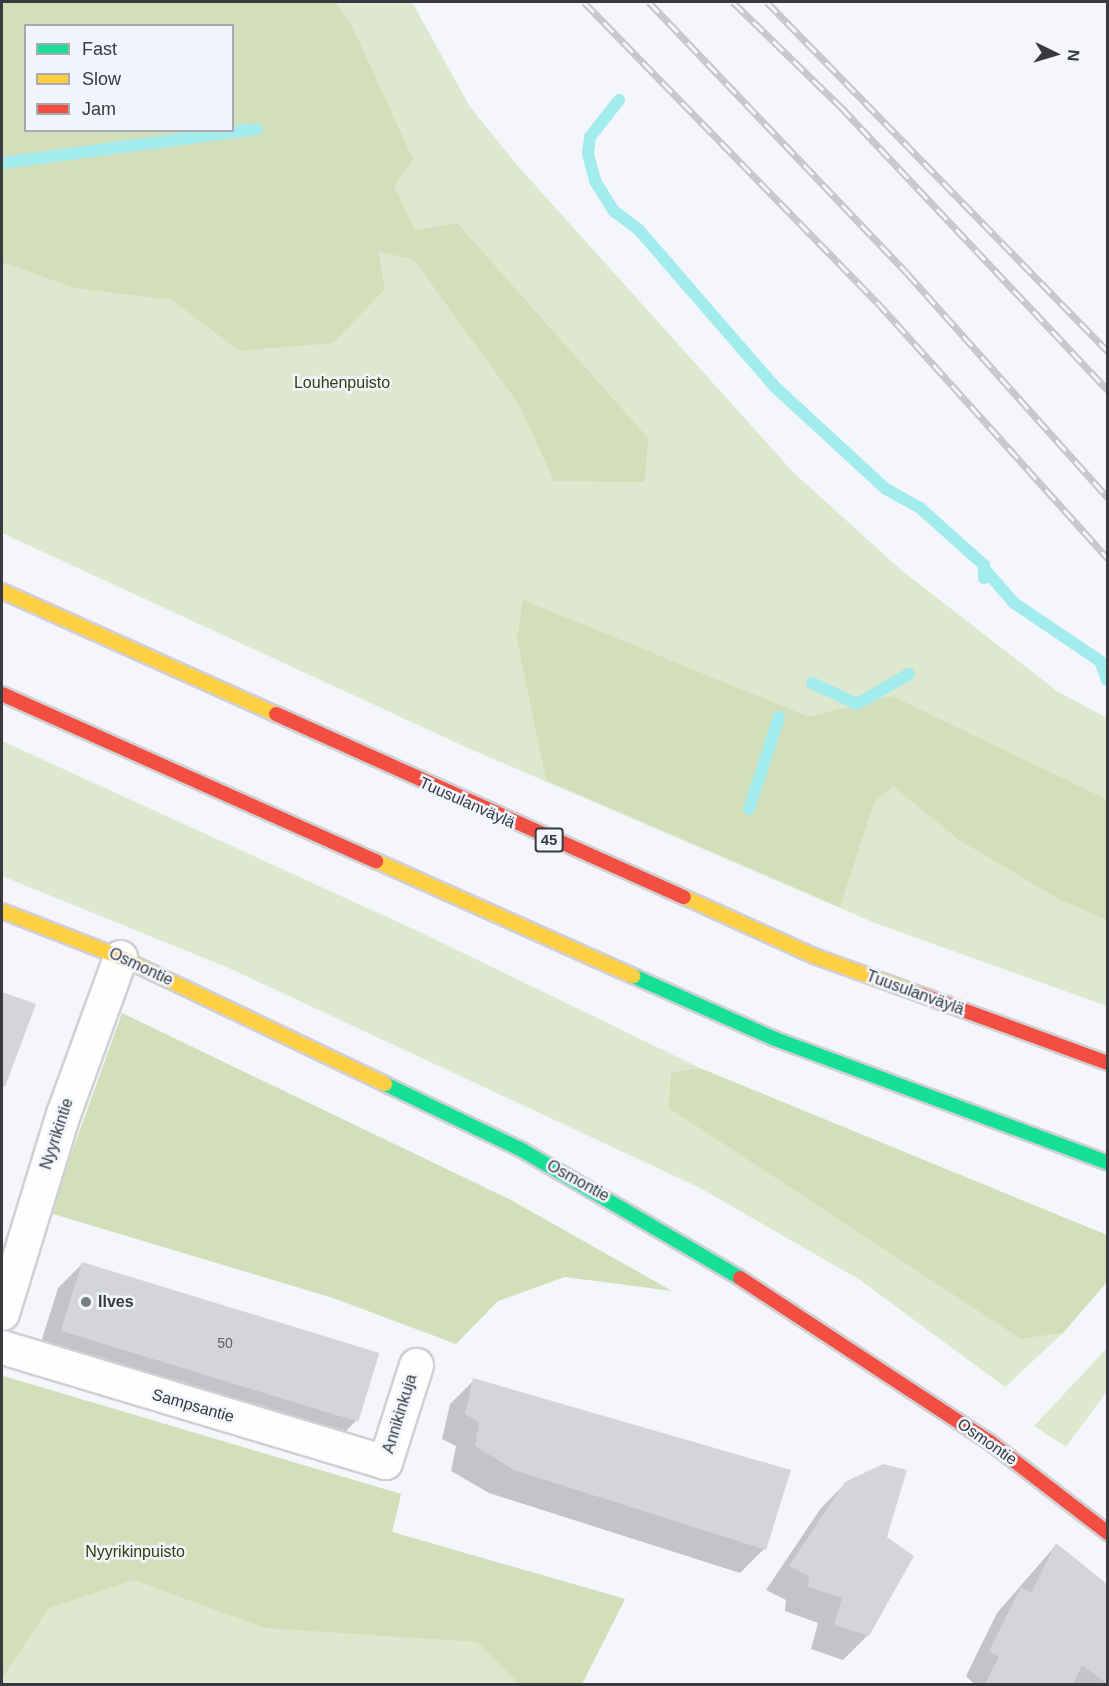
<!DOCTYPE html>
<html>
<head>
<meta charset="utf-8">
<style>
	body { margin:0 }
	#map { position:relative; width:1109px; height:1686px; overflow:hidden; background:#f5f6fb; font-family:Arial,sans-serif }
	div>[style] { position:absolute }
	.green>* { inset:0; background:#dee8ce }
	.forest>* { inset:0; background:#d2dfba }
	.shadow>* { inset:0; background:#0003 }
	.stream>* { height:12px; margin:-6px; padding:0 6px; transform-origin:6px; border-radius:6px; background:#a3ecee }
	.building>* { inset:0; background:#d4d5d9; transform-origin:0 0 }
	.roads { filter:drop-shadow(2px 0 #d0d0d4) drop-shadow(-2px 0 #d0d0d4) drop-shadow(0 2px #d0d0d4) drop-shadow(0 -2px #d0d0d4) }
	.street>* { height:33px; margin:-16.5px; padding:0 16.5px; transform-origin:16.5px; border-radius:16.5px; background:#fefefe }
	.fast>* { height:14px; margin:-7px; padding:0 7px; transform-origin:7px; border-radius:7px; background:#16e098 }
	.slow>* { height:14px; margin:-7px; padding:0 7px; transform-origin:7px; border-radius:7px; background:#ffcf43 }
	.jam>* { height:14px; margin:-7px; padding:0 7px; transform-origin:7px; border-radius:7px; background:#f24e42 }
	.rail>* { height:7px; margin-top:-3.5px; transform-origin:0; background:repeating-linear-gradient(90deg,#f2f5fe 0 14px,#c6c6c8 0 28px); box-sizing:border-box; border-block:2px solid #c6c6c8 }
	.dots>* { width:16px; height:16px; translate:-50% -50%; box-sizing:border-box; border:3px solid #f2f5fe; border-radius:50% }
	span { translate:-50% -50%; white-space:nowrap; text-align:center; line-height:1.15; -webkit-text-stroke:5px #f2f5fe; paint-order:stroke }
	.number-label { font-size:14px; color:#606165 }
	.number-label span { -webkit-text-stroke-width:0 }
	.shield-label span { padding:2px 4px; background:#f2f5fe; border:2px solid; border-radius:4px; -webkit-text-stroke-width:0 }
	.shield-label { font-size:15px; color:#393a3e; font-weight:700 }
	.park-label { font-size:16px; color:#323f08 }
	.street-label { font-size:16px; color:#393a3e }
	.poi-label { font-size:16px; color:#393a3e; font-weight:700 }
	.left { translate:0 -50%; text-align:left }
	.frame { position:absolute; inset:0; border:3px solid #393a3e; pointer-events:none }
	.legend { position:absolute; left:24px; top:24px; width:210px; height:108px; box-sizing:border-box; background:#f2f5fe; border:2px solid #a8aab1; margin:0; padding:8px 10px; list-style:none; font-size:18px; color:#393a3e }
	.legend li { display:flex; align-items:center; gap:12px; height:30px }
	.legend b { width:30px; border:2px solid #a8aab1 }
	.north { position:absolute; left:1025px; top:24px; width:60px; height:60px; -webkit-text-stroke:4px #f2f5fe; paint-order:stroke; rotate:95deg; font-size:16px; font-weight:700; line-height:24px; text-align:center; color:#393a3e }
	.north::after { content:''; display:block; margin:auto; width:21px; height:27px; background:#393a3e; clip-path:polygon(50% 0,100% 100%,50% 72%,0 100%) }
</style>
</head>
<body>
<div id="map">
	<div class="green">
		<div style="clip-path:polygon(evenodd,2px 2px,412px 2px,470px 107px,517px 165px,793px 472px,901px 570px,1057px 691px,1107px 718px,1107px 1006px,875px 923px,470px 749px,2px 533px,2px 2px,26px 26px,232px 26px,232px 130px,26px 130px,26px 26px)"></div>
		<div style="clip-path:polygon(2px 741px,422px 933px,700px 1068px,671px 1072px,1021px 1339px,1063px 1333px,1005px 1387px,860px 1280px,700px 1188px,231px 969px,2px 876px)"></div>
		<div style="clip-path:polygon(1107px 1348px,1107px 1391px,1066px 1447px,1034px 1426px)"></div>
		<div style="clip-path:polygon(3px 1376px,401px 1494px,392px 1532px,625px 1599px,582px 1684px,2px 1684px)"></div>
	</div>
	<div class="forest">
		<div style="clip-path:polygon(evenodd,2px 2px,334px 2px,350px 22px,413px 159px,394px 186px,415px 231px,457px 223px,648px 438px,645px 482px,554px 481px,520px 406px,414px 260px,378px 251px,385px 289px,333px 343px,239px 351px,172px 300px,75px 288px,2px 262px,2px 2px,26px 26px,232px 26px,232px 130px,26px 130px,26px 26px)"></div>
		<div style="clip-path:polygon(523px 600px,809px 717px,892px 696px,1106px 799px,1107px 920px,1059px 899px,959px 840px,893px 786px,874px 802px,840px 907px,546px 780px,517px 639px)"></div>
		<div style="clip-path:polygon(122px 1013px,511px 1200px,672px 1291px,565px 1277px,498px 1301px,456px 1344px,333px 1298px,50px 1213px)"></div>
		<div style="clip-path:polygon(700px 1068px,1107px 1235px,1107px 1282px,1063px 1333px,1021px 1339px,669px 1108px,671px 1072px)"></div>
		<div style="clip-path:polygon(3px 1376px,401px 1494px,392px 1532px,625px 1599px,582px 1684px,519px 1684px,477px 1642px,265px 1628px,134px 1580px,49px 1608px,2px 1678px)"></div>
	</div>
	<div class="shadow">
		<div style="clip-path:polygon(2px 993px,34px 1005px,2px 1083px)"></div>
		<div style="clip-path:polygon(82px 1264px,358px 1419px,334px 1443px,37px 1355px,58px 1288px)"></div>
		<div style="clip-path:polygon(474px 1380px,764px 1549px,740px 1573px,489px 1493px,451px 1471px,456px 1446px,442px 1439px,450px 1404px)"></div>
		<div style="clip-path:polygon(846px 1483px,885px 1538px,868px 1635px,843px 1660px,811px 1649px,818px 1623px,785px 1611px,786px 1600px,766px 1590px,821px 1508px)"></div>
		<div style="clip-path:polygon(1056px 1545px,1108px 1586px,1108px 1684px,974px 1684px,966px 1676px,997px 1613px)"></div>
	</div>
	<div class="stream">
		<div style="left:619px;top:100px;width:47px;rotate:128.1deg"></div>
		<div style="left:590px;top:137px;width:17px;rotate:97deg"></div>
		<div style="left:588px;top:154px;width:28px;rotate:75deg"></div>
		<div style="left:595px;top:181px;width:36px;rotate:58deg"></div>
		<div style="left:614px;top:211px;width:31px;rotate:37deg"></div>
		<div style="left:639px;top:230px;width:209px;rotate:49.1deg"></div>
		<div style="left:776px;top:388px;width:149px;rotate:42.6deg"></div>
		<div style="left:886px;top:489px;width:39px;rotate:29deg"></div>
		<div style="left:920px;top:508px;width:86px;rotate:41.7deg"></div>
		<div style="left:984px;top:565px;width:13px;rotate:90deg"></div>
		<div style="left:2px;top:163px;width:257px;rotate:-7.6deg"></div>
		<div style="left:987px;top:572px;width:41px;rotate:48.9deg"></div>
		<div style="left:1014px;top:603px;width:104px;rotate:34deg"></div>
		<div style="left:1100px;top:661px;width:20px;rotate:70deg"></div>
		<div style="left:812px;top:683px;width:50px;rotate:25deg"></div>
		<div style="left:857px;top:704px;width:60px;rotate:-30deg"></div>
		<div style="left:749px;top:809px;width:97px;rotate:-71.9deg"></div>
	</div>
	<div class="building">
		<div style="clip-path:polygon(2px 992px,36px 1004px,5px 1087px,2px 1086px)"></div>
		<div style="left:82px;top:1262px;width:311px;height:72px;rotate:17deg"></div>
		<div style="clip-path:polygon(473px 1378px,791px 1470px,766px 1550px,514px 1470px,475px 1446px,479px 1422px,465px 1414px)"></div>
		<div style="clip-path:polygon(883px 1464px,907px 1470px,887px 1537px,914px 1556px,869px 1636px,834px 1625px,842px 1598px,808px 1587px,809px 1576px,789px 1566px,845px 1482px)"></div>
		<div style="clip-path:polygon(1056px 1543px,1107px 1584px,1107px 1684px,1082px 1665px,1073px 1684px,985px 1684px,999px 1657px,989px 1651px,1021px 1587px,1031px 1593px)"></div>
	</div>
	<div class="roads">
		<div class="street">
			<div style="left:2px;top:1313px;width:208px;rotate:-73deg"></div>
			<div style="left:63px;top:1114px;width:167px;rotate:-70deg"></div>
			<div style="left:2px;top:1347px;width:400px;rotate:16.7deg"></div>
			<div style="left:385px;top:1462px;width:102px;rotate:-72.3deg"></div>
		</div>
		<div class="fast">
			<div style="left:633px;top:976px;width:155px;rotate:23.9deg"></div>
			<div style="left:775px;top:1039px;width:355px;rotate:20.4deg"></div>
			<div style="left:385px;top:1084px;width:152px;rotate:25.7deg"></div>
			<div style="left:522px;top:1150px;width:253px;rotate:30.4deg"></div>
		</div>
		<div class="slow">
			<div style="left:2px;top:591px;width:300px;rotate:24.2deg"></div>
			<div style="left:376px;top:861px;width:282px;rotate:24.1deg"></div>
			<div style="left:684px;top:897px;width:143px;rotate:24.4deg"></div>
			<div style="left:814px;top:956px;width:115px;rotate:19.9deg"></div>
			<div style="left:2px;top:911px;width:127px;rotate:21.3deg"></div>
			<div style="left:120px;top:957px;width:294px;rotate:25.6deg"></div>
		</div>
		<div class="jam">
			<div style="left:2px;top:694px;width:410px;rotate:24.1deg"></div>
			<div style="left:276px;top:714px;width:447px;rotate:24.2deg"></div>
			<div style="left:922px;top:995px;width:198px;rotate:20.1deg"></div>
			<div style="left:740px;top:1278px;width:300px;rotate:33.3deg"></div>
			<div style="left:991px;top:1443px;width:148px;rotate:37.6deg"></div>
		</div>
	</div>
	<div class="rail">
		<div style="left:584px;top:2px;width:419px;rotate:45.7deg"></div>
		<div style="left:877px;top:302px;width:346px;rotate:48deg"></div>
		<div style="left:649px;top:2px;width:374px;rotate:46.4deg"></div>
		<div style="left:907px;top:273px;width:302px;rotate:48.2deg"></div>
		<div style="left:733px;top:2px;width:151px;rotate:44.2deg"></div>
		<div style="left:841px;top:107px;width:389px;rotate:46.7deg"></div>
		<div style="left:767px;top:2px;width:489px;rotate:45.7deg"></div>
	</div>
	<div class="dots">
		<div style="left:86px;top:1302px;background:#7b7c80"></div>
	</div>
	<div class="number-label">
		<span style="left:225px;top:1343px">50</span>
	</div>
	<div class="shield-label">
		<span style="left:549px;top:840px">45</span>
	</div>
	<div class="park-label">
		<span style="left:342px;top:383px">Louhenpuisto</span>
		<span style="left:135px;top:1552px">Nyyrikinpuisto</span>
	</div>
	<div class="street-label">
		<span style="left:467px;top:803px;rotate:24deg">Tuusulanväylä</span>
		<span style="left:141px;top:967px;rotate:25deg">Osmontie</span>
		<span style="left:915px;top:993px;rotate:20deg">Tuusulanväylä</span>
		<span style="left:57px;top:1134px;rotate:-72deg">Nyyrikintie</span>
		<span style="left:578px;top:1181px;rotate:29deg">Osmontie</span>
		<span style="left:193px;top:1406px;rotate:16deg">Sampsantie</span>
		<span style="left:400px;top:1414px;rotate:-73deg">Annikinkuja</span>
		<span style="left:987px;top:1442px;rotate:35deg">Osmontie</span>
	</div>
	<div class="poi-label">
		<span class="left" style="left:98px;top:1302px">Ilves</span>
	</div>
	<div class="frame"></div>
	<ul class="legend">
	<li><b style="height:8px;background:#16e098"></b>Fast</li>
	<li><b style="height:8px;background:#ffcf43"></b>Slow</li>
	<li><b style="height:8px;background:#f24e42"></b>Jam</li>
	</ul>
	<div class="north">N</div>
</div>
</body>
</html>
